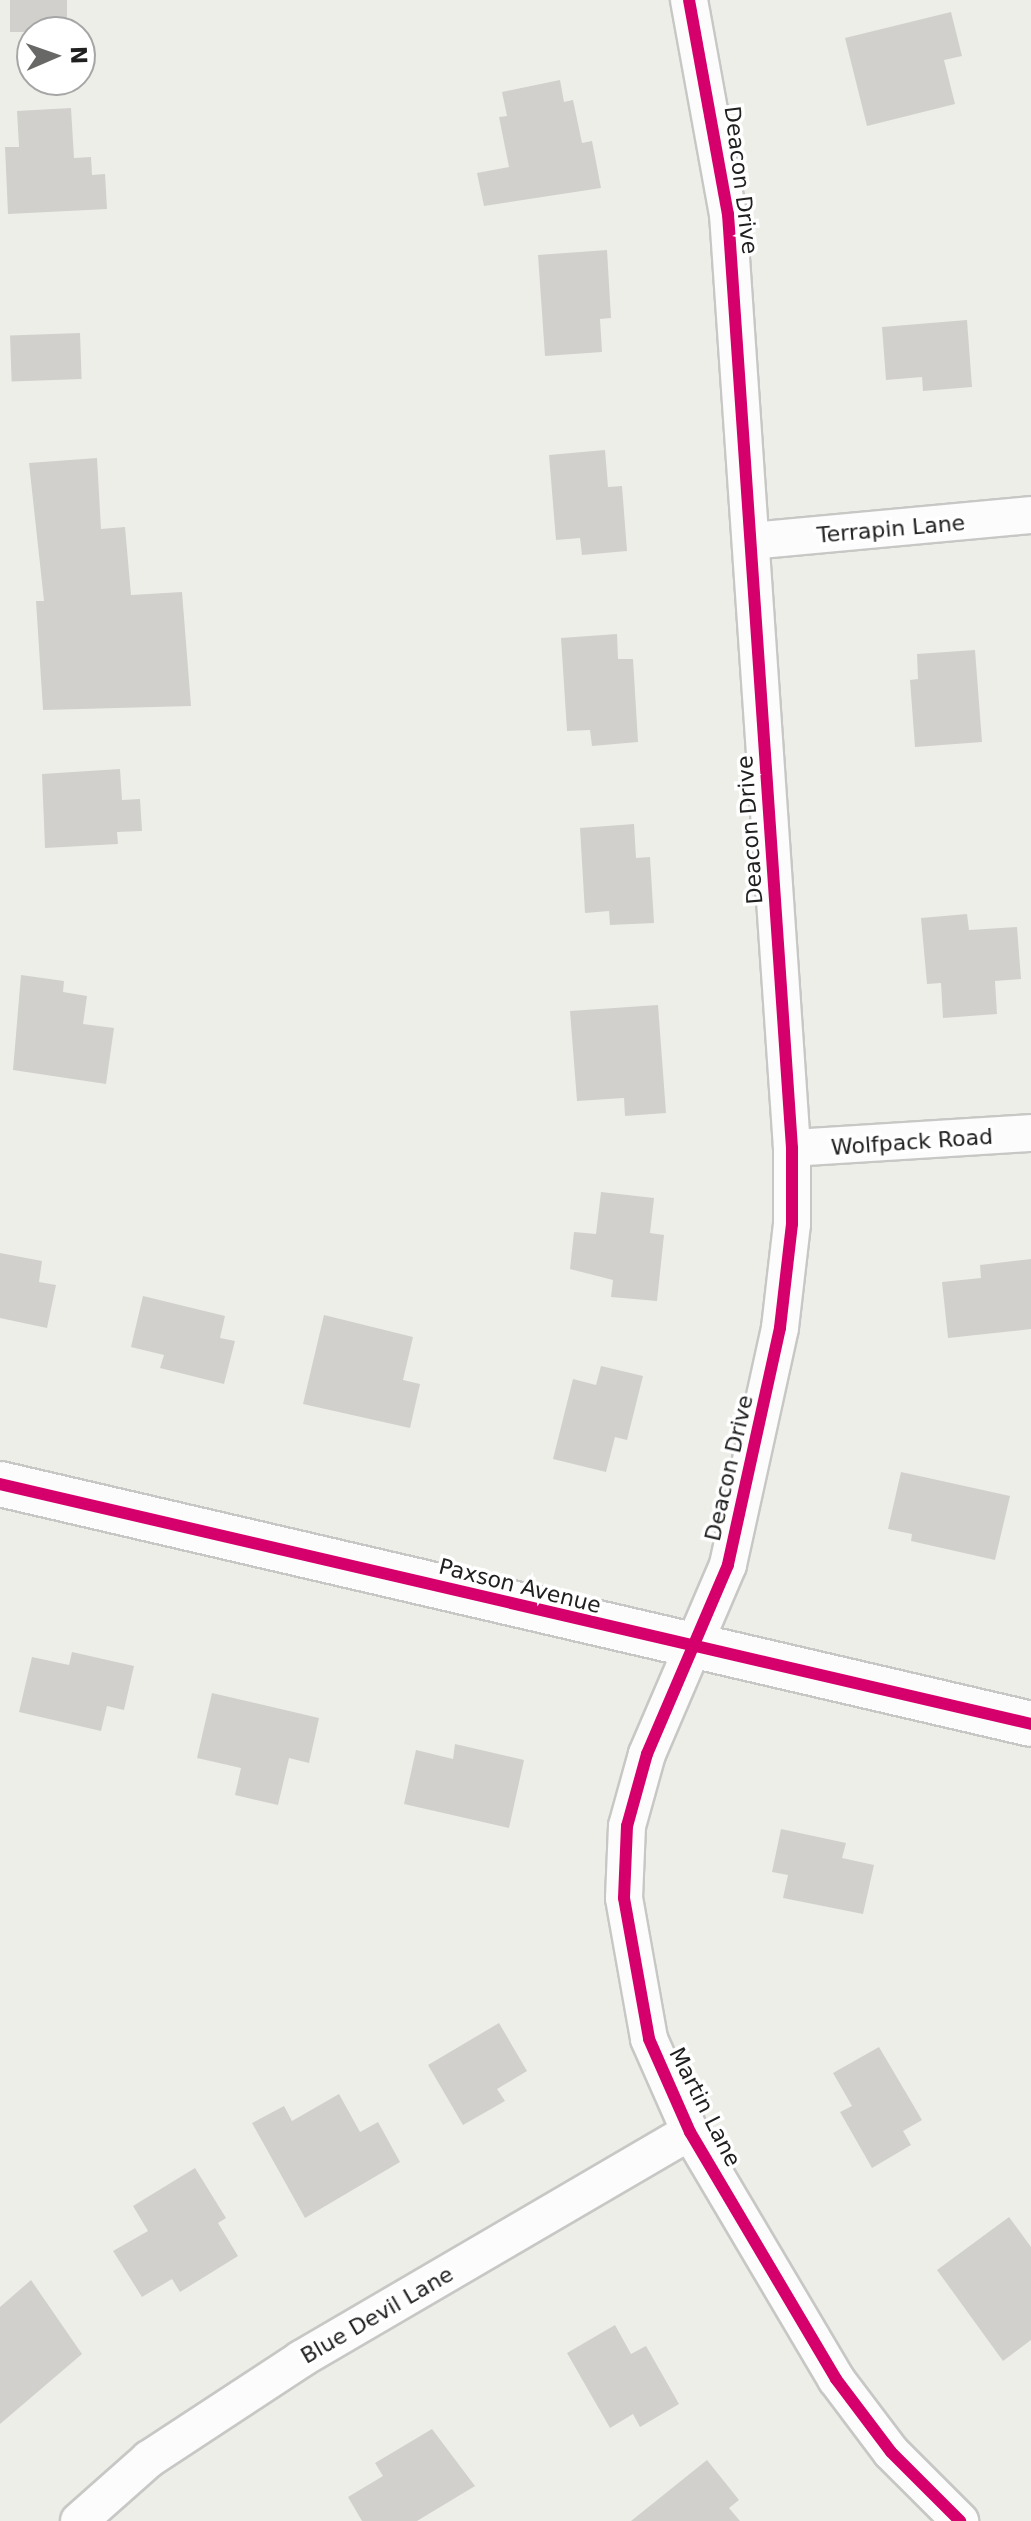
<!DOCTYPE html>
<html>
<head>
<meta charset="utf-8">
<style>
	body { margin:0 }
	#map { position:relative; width:1031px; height:2521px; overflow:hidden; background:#eeeee9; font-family:"DejaVu Sans",sans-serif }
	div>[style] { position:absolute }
	.building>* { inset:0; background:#d1d0cc; transform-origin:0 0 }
	.roads { filter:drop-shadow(2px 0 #c7c7c5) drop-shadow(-2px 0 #c7c7c5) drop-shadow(0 2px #c7c7c5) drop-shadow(0 -2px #c7c7c5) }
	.minor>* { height:36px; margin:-18px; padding:0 18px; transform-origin:18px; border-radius:18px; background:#fcfcfc }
	.tertiary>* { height:44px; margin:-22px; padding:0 22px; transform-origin:22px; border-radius:22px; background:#fcfcfc }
	.cycleway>* { height:12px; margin:-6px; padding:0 6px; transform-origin:6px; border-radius:6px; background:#d6006c }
	span { translate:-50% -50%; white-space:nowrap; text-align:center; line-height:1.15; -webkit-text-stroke:7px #fff; paint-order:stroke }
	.street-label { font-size:22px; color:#202020 }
	.north { position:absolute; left:16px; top:16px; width:80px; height:80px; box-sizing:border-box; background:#fff; border:2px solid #a6a6a6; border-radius:50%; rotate:88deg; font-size:22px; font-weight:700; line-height:32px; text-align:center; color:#202020 }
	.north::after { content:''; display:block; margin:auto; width:28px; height:36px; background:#686866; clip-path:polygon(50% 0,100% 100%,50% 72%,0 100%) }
</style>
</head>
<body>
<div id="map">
	<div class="building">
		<div style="left:10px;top:0;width:57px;height:32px"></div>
		<div style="clip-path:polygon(951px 12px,962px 56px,944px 60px,955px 104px,867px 126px,845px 38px)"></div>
		<div style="clip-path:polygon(560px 80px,564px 102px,573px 100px,582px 143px,592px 141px,601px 188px,484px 206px,477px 173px,509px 167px,499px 117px,507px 116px,502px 92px)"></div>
		<div style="clip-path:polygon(71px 108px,74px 158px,91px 157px,92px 175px,105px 174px,107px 209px,8px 214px,5px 147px,19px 147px,17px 111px)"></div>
		<div style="clip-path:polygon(607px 250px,611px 318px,600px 319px,602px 352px,545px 356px,538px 255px)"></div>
		<div style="clip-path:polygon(967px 320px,972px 387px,923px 391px,922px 377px,886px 380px,882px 327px)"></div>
		<div style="left:80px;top:333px;width:46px;height:70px;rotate:88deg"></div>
		<div style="clip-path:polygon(605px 450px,608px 487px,622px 486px,627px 551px,582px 555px,580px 538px,556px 540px,549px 455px)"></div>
		<div style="clip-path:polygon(97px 458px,101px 529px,125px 527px,131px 595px,182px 592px,191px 706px,43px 710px,36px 601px,44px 601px,29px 463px)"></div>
		<div style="clip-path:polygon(617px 634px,618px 659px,633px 659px,638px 742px,592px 746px,590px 730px,567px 731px,561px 638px)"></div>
		<div style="clip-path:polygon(975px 650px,982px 742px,915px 747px,910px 680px,918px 679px,917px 654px)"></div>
		<div style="clip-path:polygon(120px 769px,122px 800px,140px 799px,142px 831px,117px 832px,118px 844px,45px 848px,42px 774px)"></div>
		<div style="clip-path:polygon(634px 824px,636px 858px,650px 857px,654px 923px,610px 925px,609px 911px,585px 913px,580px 828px)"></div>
		<div style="clip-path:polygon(967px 914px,969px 930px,1017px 927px,1021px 979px,995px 981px,997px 1014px,943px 1018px,941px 983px,927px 984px,921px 918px)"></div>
		<div style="clip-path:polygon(21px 975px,64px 981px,63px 992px,87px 996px,83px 1024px,114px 1028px,106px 1084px,13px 1070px)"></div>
		<div style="clip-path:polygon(658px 1005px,666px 1113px,625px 1116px,624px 1098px,577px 1101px,570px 1011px)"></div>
		<div style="clip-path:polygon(601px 1192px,654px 1198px,650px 1233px,664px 1235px,657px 1301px,611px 1297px,613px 1280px,570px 1269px,574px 1232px,596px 1234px)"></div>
		<div style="clip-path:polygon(0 1253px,42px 1261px,39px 1282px,56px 1285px,47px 1328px,0 1318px)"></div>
		<div style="clip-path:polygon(1031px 1259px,1031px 1329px,948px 1338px,942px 1282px,981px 1278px,980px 1265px)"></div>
		<div style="clip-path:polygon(143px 1296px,225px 1316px,220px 1338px,235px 1341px,224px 1384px,160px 1368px,164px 1355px,131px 1347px)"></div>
		<div style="clip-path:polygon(324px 1315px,413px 1337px,403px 1380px,420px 1384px,410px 1428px,303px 1404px)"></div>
		<div style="clip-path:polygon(601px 1366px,643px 1376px,627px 1440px,615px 1437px,606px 1472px,553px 1459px,573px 1379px,596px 1385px)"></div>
		<div style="clip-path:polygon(901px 1472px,1010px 1496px,995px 1560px,911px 1541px,912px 1534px,888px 1529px)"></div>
		<div style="clip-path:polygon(72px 1652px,134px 1666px,124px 1710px,107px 1706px,101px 1731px,19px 1712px,32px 1657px,69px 1665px)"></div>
		<div style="clip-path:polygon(212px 1693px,319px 1718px,309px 1763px,289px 1758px,278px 1805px,235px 1795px,241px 1768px,197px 1758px)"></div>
		<div style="clip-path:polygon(455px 1744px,524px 1760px,509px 1828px,404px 1804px,416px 1750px,453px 1759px)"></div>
		<div style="clip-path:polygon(781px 1829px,846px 1843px,842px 1858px,874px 1865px,863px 1914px,783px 1898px,788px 1875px,772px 1872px)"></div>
		<div style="clip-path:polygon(499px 2023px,527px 2071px,497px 2089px,505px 2101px,463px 2125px,428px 2065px)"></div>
		<div style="clip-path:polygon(879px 2047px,922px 2120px,903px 2131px,911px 2145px,872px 2168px,840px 2112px,852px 2106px,833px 2073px)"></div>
		<div style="clip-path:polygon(339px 2094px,360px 2132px,378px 2122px,400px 2162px,305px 2218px,252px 2123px,284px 2106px,292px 2121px)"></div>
		<div style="clip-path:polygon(195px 2168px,226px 2218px,218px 2223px,238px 2256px,180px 2292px,172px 2279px,142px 2297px,113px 2251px,148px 2231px,133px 2206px)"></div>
		<div style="clip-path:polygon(1009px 2217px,1031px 2247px,1031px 2340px,1003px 2361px,937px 2270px)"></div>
		<div style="clip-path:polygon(31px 2280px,82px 2354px,0 2424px,0 2307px)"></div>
		<div style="clip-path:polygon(615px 2325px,631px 2354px,646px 2346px,679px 2404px,640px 2427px,633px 2414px,610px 2428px,567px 2353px)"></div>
		<div style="clip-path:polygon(432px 2429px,475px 2486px,417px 2521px,362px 2521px,348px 2497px,383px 2476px,375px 2463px)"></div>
		<div style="clip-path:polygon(707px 2460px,739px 2500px,729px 2508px,740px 2521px,631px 2521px)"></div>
	</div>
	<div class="roads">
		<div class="minor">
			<div style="left:689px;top:0;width:218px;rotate:79.7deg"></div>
			<div style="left:728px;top:214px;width:936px;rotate:86.08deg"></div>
			<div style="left:792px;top:1148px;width:76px;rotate:90deg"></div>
			<div style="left:792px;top:1224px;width:105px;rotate:96.6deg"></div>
			<div style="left:780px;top:1328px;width:243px;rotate:102.4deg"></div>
			<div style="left:728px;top:1565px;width:206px;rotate:113.2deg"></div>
			<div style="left:647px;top:1754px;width:75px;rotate:105.5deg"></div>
			<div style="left:627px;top:1826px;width:72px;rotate:92.4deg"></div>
			<div style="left:624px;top:1898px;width:143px;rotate:79.9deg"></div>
			<div style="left:649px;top:2039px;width:102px;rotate:66.2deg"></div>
			<div style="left:690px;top:2132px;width:287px;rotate:59.4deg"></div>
			<div style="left:836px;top:2379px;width:91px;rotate:53deg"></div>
			<div style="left:891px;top:2452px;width:98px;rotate:45deg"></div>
			<div style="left:751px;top:541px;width:281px;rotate:-5.3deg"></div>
			<div style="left:792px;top:1148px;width:239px;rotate:-3.6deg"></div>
			<div style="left:79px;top:2521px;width:94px;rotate:-41.5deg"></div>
			<div style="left:149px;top:2459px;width:182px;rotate:-33.3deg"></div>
			<div style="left:301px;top:2359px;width:450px;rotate:-30.3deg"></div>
		</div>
		<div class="tertiary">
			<div style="left:0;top:1484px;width:1059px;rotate:13.1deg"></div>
		</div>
	</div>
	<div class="cycleway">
		<div style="left:689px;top:0;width:218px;rotate:79.7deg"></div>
		<div style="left:728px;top:214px;width:936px;rotate:86.08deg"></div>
		<div style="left:792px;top:1148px;width:76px;rotate:90deg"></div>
		<div style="left:792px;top:1224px;width:105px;rotate:96.6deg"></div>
		<div style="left:780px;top:1328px;width:243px;rotate:102.4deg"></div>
		<div style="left:728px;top:1565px;width:206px;rotate:113.2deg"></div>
		<div style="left:647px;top:1754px;width:75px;rotate:105.5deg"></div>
		<div style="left:627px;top:1826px;width:72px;rotate:92.4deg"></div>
		<div style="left:624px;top:1898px;width:143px;rotate:79.9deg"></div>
		<div style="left:649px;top:2039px;width:102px;rotate:66.2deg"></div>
		<div style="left:690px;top:2132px;width:287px;rotate:59.4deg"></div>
		<div style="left:836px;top:2379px;width:91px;rotate:53deg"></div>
		<div style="left:891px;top:2452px;width:98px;rotate:45deg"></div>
		<div style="left:0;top:1484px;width:1059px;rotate:13.1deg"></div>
	</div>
	<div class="street-label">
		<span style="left:741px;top:180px;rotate:83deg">Deacon Drive</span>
		<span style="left:891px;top:529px;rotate:-5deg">Terrapin Lane</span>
		<span style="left:750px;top:830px;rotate:-94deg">Deacon Drive</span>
		<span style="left:912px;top:1142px;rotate:-4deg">Wolfpack Road</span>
		<span style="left:729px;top:1468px;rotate:-77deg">Deacon Drive</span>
		<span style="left:520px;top:1586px;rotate:14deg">Paxson Avenue</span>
		<span style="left:705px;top:2107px;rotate:63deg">Martin Lane</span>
		<span style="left:377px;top:2315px;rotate:-30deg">Blue Devil Lane</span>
	</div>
	<div class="north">N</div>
</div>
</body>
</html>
